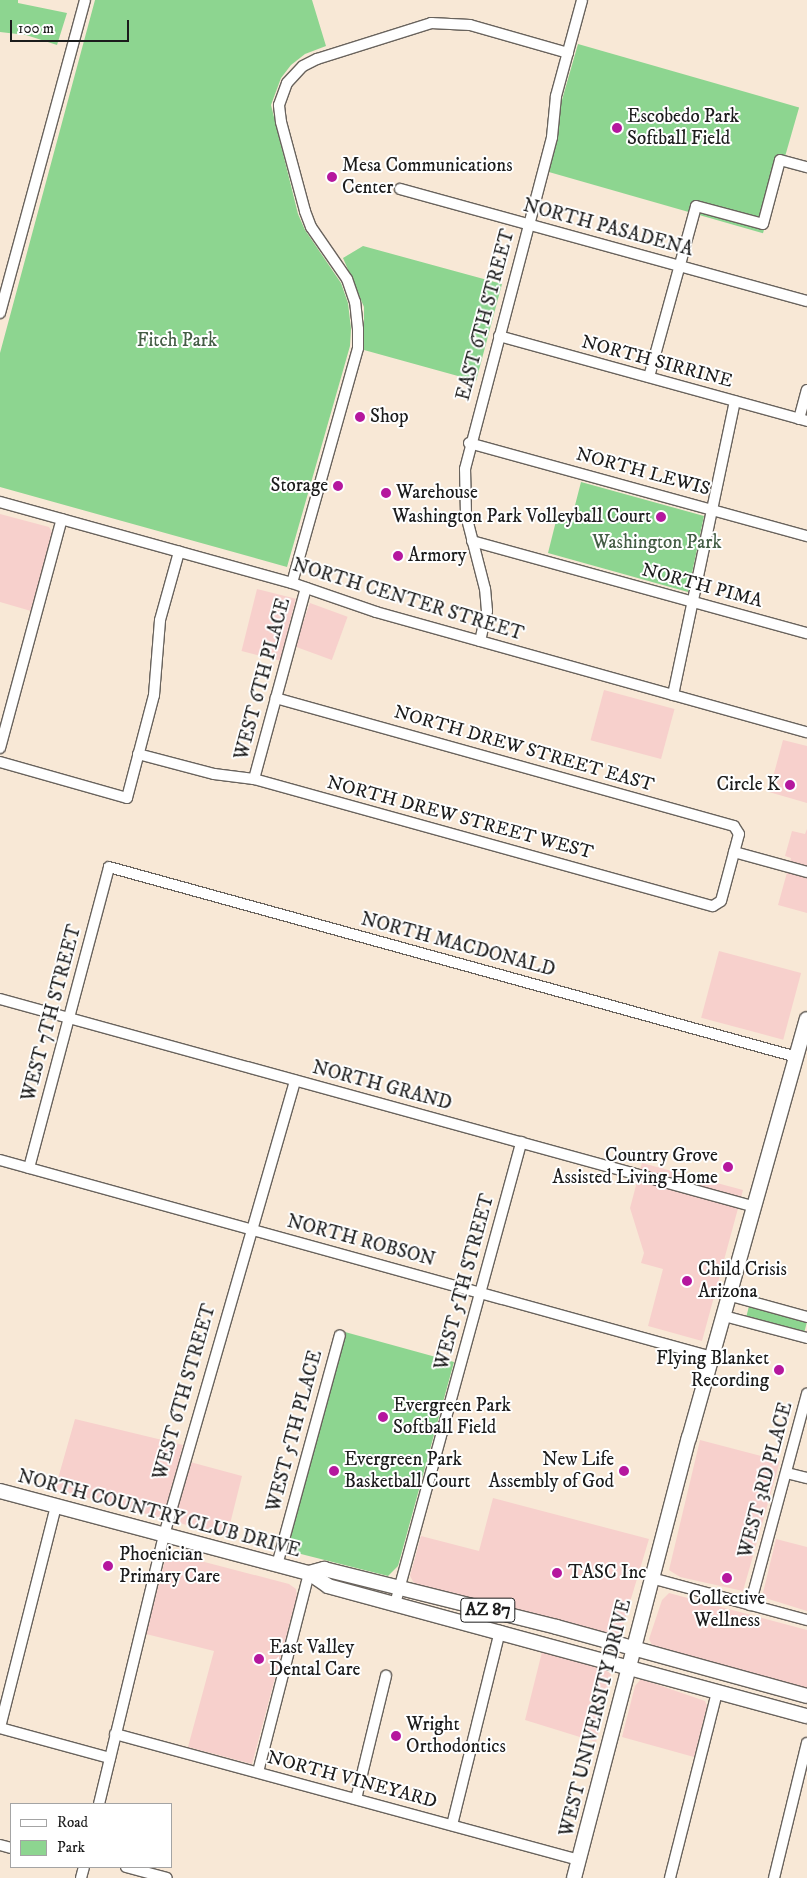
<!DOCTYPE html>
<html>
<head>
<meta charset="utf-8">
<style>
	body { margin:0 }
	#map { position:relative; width:807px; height:1878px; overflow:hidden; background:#f8e8d6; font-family:"IM FELL DW Pica",serif }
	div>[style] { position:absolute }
	.built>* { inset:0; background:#f7d0cc; transform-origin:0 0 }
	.green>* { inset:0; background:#8dd590; transform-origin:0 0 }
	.roads { filter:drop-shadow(1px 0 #69635d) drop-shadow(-1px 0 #69635d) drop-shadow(0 1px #69635d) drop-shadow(0 -1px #69635d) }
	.minor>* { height:10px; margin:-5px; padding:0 5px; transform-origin:5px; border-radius:5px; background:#fff }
	.major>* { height:14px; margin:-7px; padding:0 7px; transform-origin:7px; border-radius:7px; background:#fff }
	.dots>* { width:14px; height:14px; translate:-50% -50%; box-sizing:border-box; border:2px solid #fff; border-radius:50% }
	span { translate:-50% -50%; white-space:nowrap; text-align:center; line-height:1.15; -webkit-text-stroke:4px #fff; paint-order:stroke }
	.shield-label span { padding:1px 4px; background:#fff; border:1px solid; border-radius:4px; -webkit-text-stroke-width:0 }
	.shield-label { font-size:18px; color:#1c1c1c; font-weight:700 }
	.poi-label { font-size:19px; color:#1c1c1c }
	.left { translate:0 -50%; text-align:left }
	.right { translate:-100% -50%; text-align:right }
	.street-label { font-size:19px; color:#1c1c1c }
	.park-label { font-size:19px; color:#445d45 }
	.legend { position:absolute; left:10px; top:1803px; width:162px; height:65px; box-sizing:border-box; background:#fff; border:1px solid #a4a4a4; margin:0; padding:6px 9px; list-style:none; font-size:15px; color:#1c1c1c }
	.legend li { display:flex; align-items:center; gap:10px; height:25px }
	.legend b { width:25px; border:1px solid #a4a4a4 }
	.scale { position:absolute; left:10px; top:20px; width:119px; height:22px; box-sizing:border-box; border:2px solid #1c1c1c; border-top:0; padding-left:6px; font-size:15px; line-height:18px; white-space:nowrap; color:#1c1c1c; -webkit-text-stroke:4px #fff; paint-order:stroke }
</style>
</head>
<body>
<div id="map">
	<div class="built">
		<div style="clip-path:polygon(0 514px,49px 527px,52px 532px,31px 611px,0 602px)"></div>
		<div style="left:257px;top:589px;width:40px;height:64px;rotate:14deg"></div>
		<div style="left:310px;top:603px;width:40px;height:46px;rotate:20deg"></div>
		<div style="left:604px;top:690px;width:73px;height:52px;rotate:15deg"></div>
		<div style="clip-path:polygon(783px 740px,807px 746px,807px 803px,769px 792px)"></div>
		<div style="clip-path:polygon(807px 829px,807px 913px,778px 905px,791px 858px,785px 856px,792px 831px,805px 834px)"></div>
		<div style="left:719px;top:951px;width:85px;height:69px;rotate:15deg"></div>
		<div style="clip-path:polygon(642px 1163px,743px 1190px,702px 1341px,648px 1326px,663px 1269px,641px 1263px,644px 1253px,630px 1208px)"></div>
		<div style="clip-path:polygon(75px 1419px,183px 1445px,179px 1459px,242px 1476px,227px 1536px,55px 1489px)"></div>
		<div style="clip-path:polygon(700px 1440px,780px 1461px,743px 1591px,680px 1577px,669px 1570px)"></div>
		<div style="clip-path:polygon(493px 1498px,649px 1539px,621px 1632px,612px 1635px,415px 1585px,410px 1576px,421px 1536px,479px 1551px)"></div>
		<div style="clip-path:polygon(776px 1539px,807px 1547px,807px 1611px,762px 1597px)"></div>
		<div style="clip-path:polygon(174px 1554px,289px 1584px,296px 1589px,297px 1596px,252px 1764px,188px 1747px,214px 1651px,146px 1634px,164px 1564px,167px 1558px)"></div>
		<div style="clip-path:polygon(669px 1593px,807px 1630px,807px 1689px,652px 1645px,649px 1639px,662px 1600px)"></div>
		<div style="clip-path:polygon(542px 1652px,602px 1667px,611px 1674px,596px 1742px,525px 1720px)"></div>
		<div style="clip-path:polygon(641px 1679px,705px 1701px,707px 1706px,694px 1757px,622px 1737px,635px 1686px)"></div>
	</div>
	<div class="green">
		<div style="clip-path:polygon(0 0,18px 0,18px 3px,67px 13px,57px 45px,26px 35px,0 32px)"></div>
		<div style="clip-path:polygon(95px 0,312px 0,326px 46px,305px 54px,291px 65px,281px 78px,271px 105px,298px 214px,305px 230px,341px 283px,348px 303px,351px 329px,350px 346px,287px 567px,0 487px,0 353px)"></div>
		<div style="left:578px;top:44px;width:230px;height:131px;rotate:16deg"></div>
		<div style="clip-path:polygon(363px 246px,502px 284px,476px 381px,364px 350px,364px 307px,343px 258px)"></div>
		<div style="clip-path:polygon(581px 482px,704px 516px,688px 592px,548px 553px,558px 513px,572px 517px)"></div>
		<div style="left:749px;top:1306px;width:60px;height:11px;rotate:14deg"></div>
		<div style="clip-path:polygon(345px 1332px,454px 1362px,398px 1566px,388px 1576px,297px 1553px,289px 1544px)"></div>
	</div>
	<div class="roads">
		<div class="minor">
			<div style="left:400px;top:189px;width:422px;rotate:15.4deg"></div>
			<div style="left:0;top:313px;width:324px;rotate:-74.8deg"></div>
			<div style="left:499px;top:336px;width:320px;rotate:15.4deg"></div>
			<div style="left:649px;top:377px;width:177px;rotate:-74.6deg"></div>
			<div style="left:696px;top:206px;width:69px;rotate:15deg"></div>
			<div style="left:763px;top:224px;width:66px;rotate:-75.1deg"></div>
			<div style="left:780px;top:160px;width:28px;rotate:15deg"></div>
			<div style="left:799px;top:419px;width:30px;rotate:-75deg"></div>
			<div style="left:469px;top:443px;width:351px;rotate:15.4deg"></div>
			<div style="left:0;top:502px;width:303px;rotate:15.5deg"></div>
			<div style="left:292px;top:583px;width:89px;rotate:19deg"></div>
			<div style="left:376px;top:612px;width:447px;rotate:15.6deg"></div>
			<div style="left:472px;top:541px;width:347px;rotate:15.4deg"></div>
			<div style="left:292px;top:583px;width:244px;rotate:-74.3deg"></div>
			<div style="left:358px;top:348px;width:19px;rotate:-90deg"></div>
			<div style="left:358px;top:329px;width:27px;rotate:-96deg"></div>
			<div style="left:355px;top:302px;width:24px;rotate:-109deg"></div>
			<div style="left:347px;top:279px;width:63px;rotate:-124.7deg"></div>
			<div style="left:311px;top:227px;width:17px;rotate:-111deg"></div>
			<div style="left:305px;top:211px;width:92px;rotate:-105.1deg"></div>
			<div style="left:281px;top:122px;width:17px;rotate:-97deg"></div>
			<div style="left:279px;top:105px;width:23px;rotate:-70deg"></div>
			<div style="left:287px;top:83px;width:23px;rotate:-47deg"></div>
			<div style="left:303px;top:66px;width:16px;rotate:-27deg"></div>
			<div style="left:317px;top:59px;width:120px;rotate:-17.5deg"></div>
			<div style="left:431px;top:23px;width:39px;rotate:3deg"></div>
			<div style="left:470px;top:25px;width:102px;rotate:15.9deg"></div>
			<div style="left:480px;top:641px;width:31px;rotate:-77deg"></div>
			<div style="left:487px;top:611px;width:22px;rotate:-95deg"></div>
			<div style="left:485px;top:589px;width:76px;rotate:-104.4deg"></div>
			<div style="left:466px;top:515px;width:46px;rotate:-91.2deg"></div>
			<div style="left:465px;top:469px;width:343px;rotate:-75.3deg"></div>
			<div style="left:552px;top:137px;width:41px;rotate:-84.4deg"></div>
			<div style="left:556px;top:96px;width:99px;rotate:-74.8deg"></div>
			<div style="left:673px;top:695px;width:300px;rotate:-78.1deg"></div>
			<div style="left:0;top:748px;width:237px;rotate:-74.9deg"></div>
			<div style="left:138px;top:754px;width:79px;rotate:14.7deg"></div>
			<div style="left:214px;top:774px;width:40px;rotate:7.1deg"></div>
			<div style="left:254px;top:779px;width:476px;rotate:15.5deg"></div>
			<div style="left:713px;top:906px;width:9px;rotate:-32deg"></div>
			<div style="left:721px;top:901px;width:69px;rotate:-75deg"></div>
			<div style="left:739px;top:834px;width:9px;rotate:-122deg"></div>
			<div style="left:734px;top:826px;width:476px;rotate:-164.4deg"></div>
			<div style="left:0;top:762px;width:132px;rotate:15.8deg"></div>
			<div style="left:127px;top:798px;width:106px;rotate:-75.3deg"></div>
			<div style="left:154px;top:695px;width:75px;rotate:-85.4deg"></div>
			<div style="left:160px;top:620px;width:71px;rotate:-74.4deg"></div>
			<div style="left:254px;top:779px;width:198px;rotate:-74.8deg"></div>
			<div style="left:734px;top:852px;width:76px;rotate:15.3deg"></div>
			<div style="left:0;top:999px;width:783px;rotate:15.4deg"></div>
			<div style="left:0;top:1160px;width:739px;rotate:15.47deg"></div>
			<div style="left:29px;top:1168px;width:311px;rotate:-75.1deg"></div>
			<div style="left:109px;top:867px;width:714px;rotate:15.44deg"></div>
			<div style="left:731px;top:1296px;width:79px;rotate:15.4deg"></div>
			<div style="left:724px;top:1316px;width:86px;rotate:14.8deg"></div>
			<div style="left:787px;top:1473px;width:21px;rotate:14deg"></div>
			<div style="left:56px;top:1506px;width:229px;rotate:104.2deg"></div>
			<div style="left:0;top:1728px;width:114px;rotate:15.3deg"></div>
			<div style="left:277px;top:1565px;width:238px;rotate:-74.7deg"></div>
			<div style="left:651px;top:1578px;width:162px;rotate:15.1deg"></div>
			<div style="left:395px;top:1604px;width:479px;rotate:-74.7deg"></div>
			<div style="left:750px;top:1605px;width:219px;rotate:-74.9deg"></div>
			<div style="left:115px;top:1734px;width:481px;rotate:15.2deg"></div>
			<div style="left:258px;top:1772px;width:205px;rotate:-75.6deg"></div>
			<div style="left:356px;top:1799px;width:127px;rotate:-76.3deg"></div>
			<div style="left:99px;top:1804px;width:277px;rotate:-76.4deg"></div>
			<div style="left:164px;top:1535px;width:473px;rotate:-73.9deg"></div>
			<div style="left:452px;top:1825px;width:200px;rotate:-76.1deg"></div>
			<div style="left:0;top:1845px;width:11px;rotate:15deg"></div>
			<div style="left:126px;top:1867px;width:42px;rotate:15deg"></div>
			<div style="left:81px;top:1878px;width:11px;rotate:-75deg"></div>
			<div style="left:670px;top:1878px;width:192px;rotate:-75.8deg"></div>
			<div style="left:774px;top:1878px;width:139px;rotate:-76.3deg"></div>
		</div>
		<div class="major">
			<div style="left:0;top:1491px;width:320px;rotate:14.9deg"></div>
			<div style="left:309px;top:1573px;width:23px;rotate:34deg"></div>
			<div style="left:328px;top:1586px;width:496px;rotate:15.2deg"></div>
			<div style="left:309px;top:1573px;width:16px;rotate:-15deg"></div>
			<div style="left:324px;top:1569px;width:240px;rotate:14deg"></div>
			<div style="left:557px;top:1627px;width:259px;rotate:15.4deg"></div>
			<div style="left:574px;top:1878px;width:455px;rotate:-75.4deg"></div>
			<div style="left:689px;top:1438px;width:435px;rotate:-74.3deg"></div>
		</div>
	</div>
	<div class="dots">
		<div style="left:617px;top:128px;background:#b5179e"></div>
		<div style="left:332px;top:177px;background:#b5179e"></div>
		<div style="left:360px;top:417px;background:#b5179e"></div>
		<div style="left:338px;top:486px;background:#b5179e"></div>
		<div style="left:386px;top:493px;background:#b5179e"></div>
		<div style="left:661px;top:517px;background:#b5179e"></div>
		<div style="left:398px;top:556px;background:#b5179e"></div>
		<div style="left:790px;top:785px;background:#b5179e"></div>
		<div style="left:728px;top:1167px;background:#b5179e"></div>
		<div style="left:687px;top:1281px;background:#b5179e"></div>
		<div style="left:779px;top:1370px;background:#b5179e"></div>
		<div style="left:383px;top:1417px;background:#b5179e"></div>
		<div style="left:334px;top:1471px;background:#b5179e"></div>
		<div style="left:624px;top:1471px;background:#b5179e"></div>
		<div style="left:108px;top:1566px;background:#b5179e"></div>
		<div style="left:557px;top:1573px;background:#b5179e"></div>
		<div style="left:727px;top:1578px;background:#b5179e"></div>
		<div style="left:259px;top:1659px;background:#b5179e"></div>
		<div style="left:396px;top:1736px;background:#b5179e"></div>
	</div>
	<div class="shield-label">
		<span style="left:488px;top:1610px">AZ 87</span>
	</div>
	<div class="poi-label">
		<span class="left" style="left:627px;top:128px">Escobedo Park<br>Softball Field</span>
		<span class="left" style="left:342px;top:177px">Mesa Communications<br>Center</span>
		<span class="left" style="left:370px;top:417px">Shop</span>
		<span class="right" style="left:328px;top:486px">Storage</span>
		<span class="left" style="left:396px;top:493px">Warehouse</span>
		<span class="right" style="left:651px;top:517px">Washington Park Volleyball Court</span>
		<span class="left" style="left:408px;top:556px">Armory</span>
		<span class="right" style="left:780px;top:785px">Circle K</span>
		<span class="right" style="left:718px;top:1167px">Country Grove<br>Assisted Living Home</span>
		<span class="left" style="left:698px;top:1281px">Child Crisis<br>Arizona</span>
		<span class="right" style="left:769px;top:1370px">Flying Blanket<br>Recording</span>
		<span class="left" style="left:393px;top:1417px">Evergreen Park<br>Softball Field</span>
		<span class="left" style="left:344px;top:1471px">Evergreen Park<br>Basketball Court</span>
		<span class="right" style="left:614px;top:1471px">New Life<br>Assembly of God</span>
		<span class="left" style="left:119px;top:1566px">Phoenician<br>Primary Care</span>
		<span class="left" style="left:568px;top:1573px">TASC Inc</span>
		<span style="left:727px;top:1610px">Collective<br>Wellness</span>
		<span class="left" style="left:269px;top:1659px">East Valley<br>Dental Care</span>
		<span class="left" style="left:406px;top:1736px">Wright<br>Orthodontics</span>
	</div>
	<div class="street-label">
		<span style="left:608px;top:228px;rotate:15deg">NORTH PASADENA</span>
		<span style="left:486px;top:315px;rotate:-75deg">EAST 6TH STREET</span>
		<span style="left:657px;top:362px;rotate:15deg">NORTH SIRRINE</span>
		<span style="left:643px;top:472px;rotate:15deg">NORTH LEWIS</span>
		<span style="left:702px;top:586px;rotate:15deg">NORTH PIMA</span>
		<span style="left:408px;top:600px;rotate:17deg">NORTH CENTER STREET</span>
		<span style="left:263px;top:679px;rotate:-75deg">WEST 6TH PLACE</span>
		<span style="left:524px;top:749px;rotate:16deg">NORTH DREW STREET EAST</span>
		<span style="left:460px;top:818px;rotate:15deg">NORTH DREW STREET WEST</span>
		<span style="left:458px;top:945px;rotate:15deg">NORTH MACDONALD</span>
		<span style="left:52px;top:1013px;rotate:-75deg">WEST 7TH STREET</span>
		<span style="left:382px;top:1086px;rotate:15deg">NORTH GRAND</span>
		<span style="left:361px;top:1241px;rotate:15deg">NORTH ROBSON</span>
		<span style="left:465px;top:1282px;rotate:-75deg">WEST 5TH STREET</span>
		<span style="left:185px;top:1392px;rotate:-74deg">WEST 6TH STREET</span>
		<span style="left:295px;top:1431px;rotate:-75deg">WEST 5TH PLACE</span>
		<span style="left:766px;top:1480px;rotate:-75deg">WEST 3RD PLACE</span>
		<span style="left:159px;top:1514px;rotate:15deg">NORTH COUNTRY CLUB DRIVE</span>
		<span style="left:596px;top:1718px;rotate:-76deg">WEST UNIVERSITY DRIVE</span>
		<span style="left:352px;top:1780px;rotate:15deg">NORTH VINEYARD</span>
	</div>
	<div class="park-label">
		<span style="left:177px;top:341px">Fitch Park</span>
		<span style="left:657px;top:543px">Washington Park</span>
	</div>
	<ul class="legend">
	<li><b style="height:6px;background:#fff"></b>Road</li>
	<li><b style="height:14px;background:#8dd590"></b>Park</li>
	</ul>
	<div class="scale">100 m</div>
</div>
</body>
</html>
